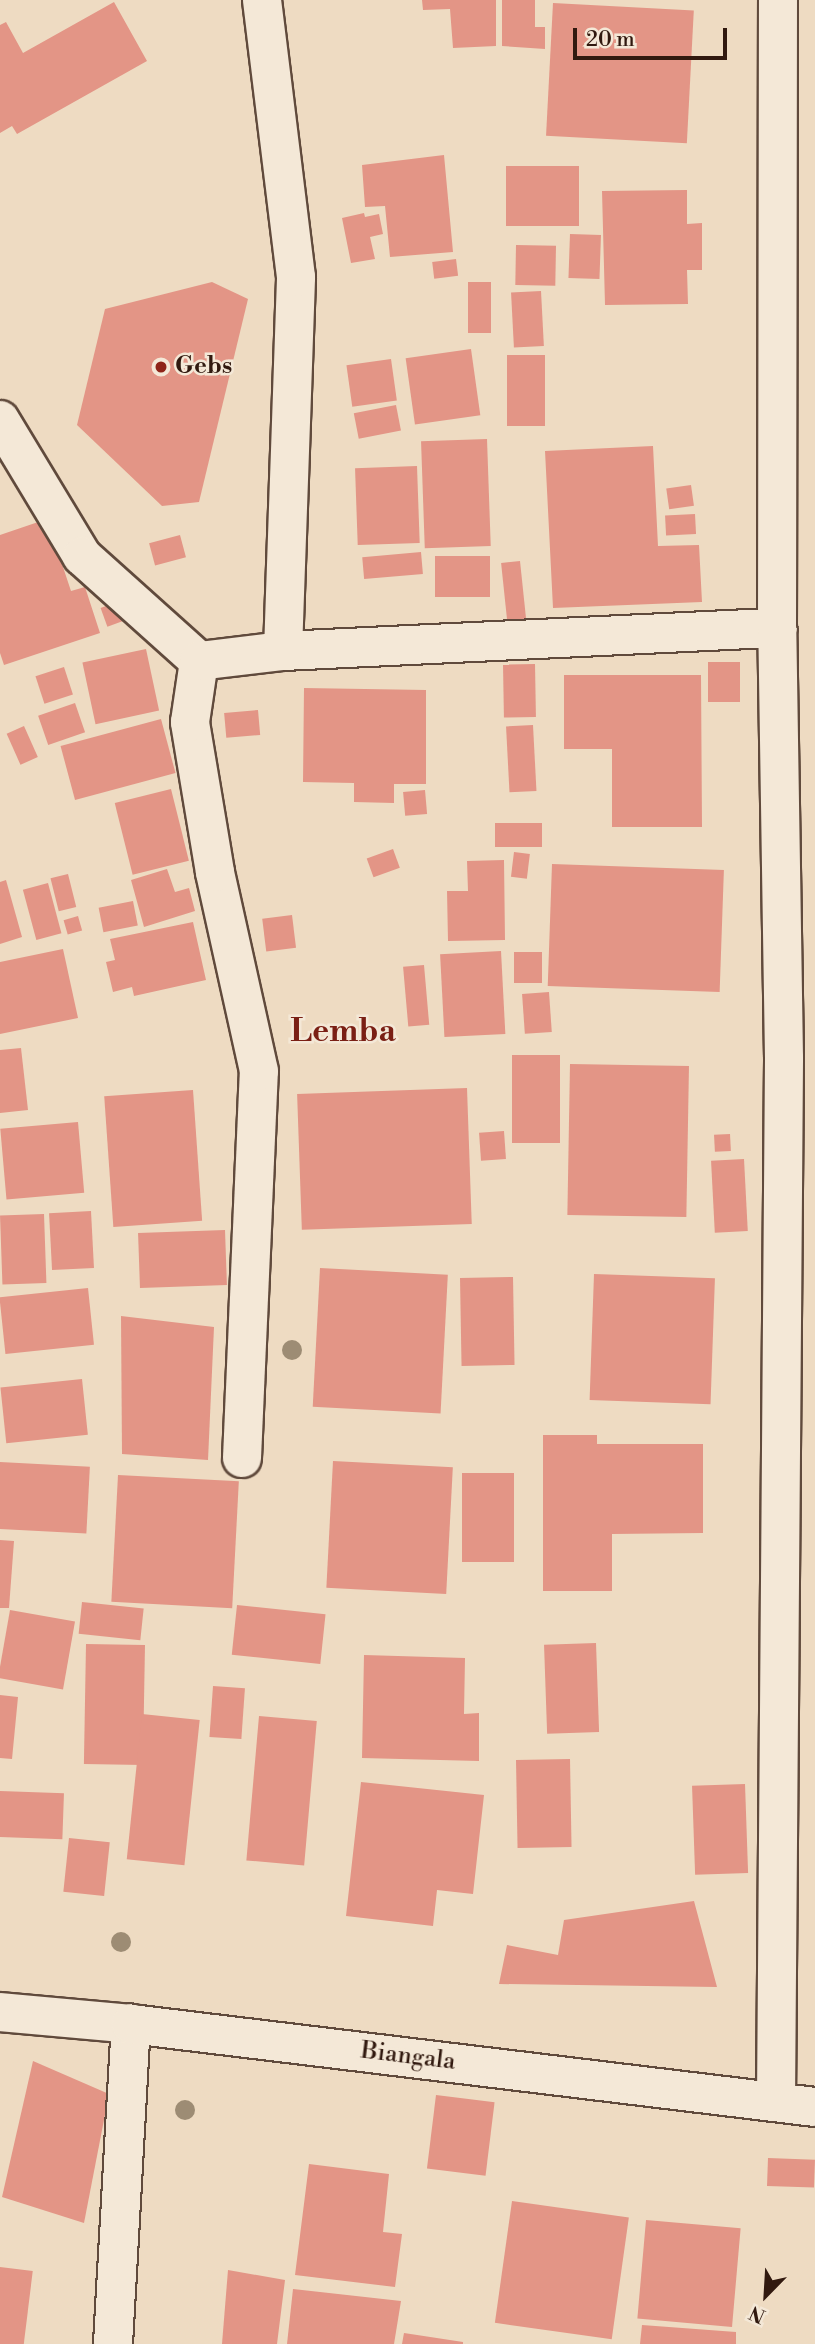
<!DOCTYPE html>
<html>
<head>
<meta charset="utf-8">
<style>
	body { margin:0 }
	#map { position:relative; width:815px; height:2344px; overflow:hidden; background:#eedbc2; font-family:"Libre Bodoni",serif }
	div>[style] { position:absolute }
	.building>* { inset:0; background:#e39586; transform-origin:0 0 }
	.roads { filter:drop-shadow(2px 0 #604a3c) drop-shadow(-2px 0 #604a3c) drop-shadow(0 2px #604a3c) drop-shadow(0 -2px #604a3c) }
	.street>* { height:38px; margin:-19px; padding:0 19px; transform-origin:19px; border-radius:19px; background:#f4e8d7 }
	.secondary>* { height:38px; margin:-19px; padding:0 19px; transform-origin:19px; border-radius:19px; background:#f4e8d7 }
	.trees>* { width:20px; height:20px; margin:-10px; border-radius:50%; background:#9d8c74 }
	.dots>* { width:19px; height:19px; translate:-50% -50%; box-sizing:border-box; border:4px solid #f4e8d7; border-radius:50% }
	span { translate:-50% -50%; white-space:nowrap; text-align:center; line-height:1.15; -webkit-text-stroke:5px #f4e8d7; paint-order:stroke }
	.poi-label { font-size:24px; color:#31190f; font-weight:700 }
	.left { translate:0 -50%; text-align:left }
	.street-label { font-size:24px; color:#31190f }
	.district-label { font-size:32px; color:#7a1f14; font-weight:700 }
	.north { position:absolute; left:731px; top:2260px; width:70px; height:70px; -webkit-text-stroke:5px #f4e8d7; paint-order:stroke; rotate:204deg; font-size:19px; font-weight:700; line-height:28px; text-align:center; color:#31190f }
	.north::after { content:''; display:block; margin:auto; width:24px; height:32px; background:#31190f; clip-path:polygon(50% 0,100% 100%,50% 72%,0 100%) }
	.scale { position:absolute; left:573px; top:28px; width:154px; height:32px; box-sizing:border-box; border:4px solid #31190f; border-top:0; padding-left:9px; font-size:21px; line-height:24px; white-space:nowrap; color:#31190f; -webkit-text-stroke:5px #f4e8d7; paint-order:stroke }
</style>
</head>
<body>
<div id="map">
	<div class="building">
		<div style="clip-path:polygon(422px 0,496px 0,496px 46px,453px 48px,450px 9px,423px 10px)"></div>
		<div style="clip-path:polygon(502px 0,535px 0,535px 27px,545px 27px,545px 49px,502px 46px)"></div>
		<div style="clip-path:polygon(114px 2px,147px 61px,17px 134px,12px 126px,0 133px,0 25px,6px 22px,23px 53px)"></div>
		<div style="left:553px;top:3px;width:141px;height:133px;rotate:3deg"></div>
		<div style="clip-path:polygon(444px 155px,453px 252px,390px 257px,385px 206px,365px 207px,362px 165px)"></div>
		<div style="left:506px;top:166px;width:73px;height:60px"></div>
		<div style="clip-path:polygon(687px 190px,687px 224px,702px 223px,702px 270px,687px 270px,688px 304px,605px 305px,602px 191px)"></div>
		<div style="clip-path:polygon(364px 213px,365px 217px,379px 214px,383px 234px,370px 237px,375px 259px,351px 263px,342px 218px)"></div>
		<div style="left:570px;top:234px;width:31px;height:44px;rotate:2deg"></div>
		<div style="left:516px;top:245px;width:40px;height:40px;rotate:1deg"></div>
		<div style="left:456px;top:259px;width:17px;height:24px;rotate:83deg"></div>
		<div style="clip-path:polygon(212px 282px,248px 299px,199px 502px,162px 506px,77px 425px,105px 309px)"></div>
		<div style="left:468px;top:282px;width:23px;height:51px"></div>
		<div style="left:541px;top:291px;width:55px;height:30px;rotate:87deg"></div>
		<div style="left:471px;top:349px;width:67px;height:66px;rotate:82deg"></div>
		<div style="left:507px;top:355px;width:38px;height:71px"></div>
		<div style="left:391px;top:359px;width:42px;height:45px;rotate:82deg"></div>
		<div style="left:396px;top:405px;width:26px;height:43px;rotate:79deg"></div>
		<div style="left:487px;top:439px;width:107px;height:66px;rotate:88deg"></div>
		<div style="clip-path:polygon(653px 446px,658px 546px,699px 545px,702px 602px,553px 608px,545px 451px)"></div>
		<div style="left:417px;top:466px;width:77px;height:62px;rotate:88deg"></div>
		<div style="left:691px;top:485px;width:21px;height:25px;rotate:82deg"></div>
		<div style="left:695px;top:514px;width:20px;height:30px;rotate:87deg"></div>
		<div style="clip-path:polygon(47px 519px,71px 591px,85px 587px,100px 633px,4px 665px,0 653px,0 535px)"></div>
		<div style="left:180px;top:535px;width:23px;height:32px;rotate:75deg"></div>
		<div style="left:421px;top:552px;width:22px;height:59px;rotate:85deg"></div>
		<div style="left:435px;top:556px;width:55px;height:41px"></div>
		<div style="left:520px;top:561px;width:58px;height:19px;rotate:84deg"></div>
		<div style="left:125px;top:599px;width:20px;height:26px;rotate:70deg"></div>
		<div style="left:146px;top:649px;width:63px;height:65px;rotate:78deg"></div>
		<div style="left:708px;top:662px;width:32px;height:40px"></div>
		<div style="left:535px;top:664px;width:53px;height:32px;rotate:89deg"></div>
		<div style="left:64px;top:667px;width:29px;height:30px;rotate:72deg"></div>
		<div style="clip-path:polygon(564px 675px,701px 675px,702px 827px,612px 827px,612px 749px,564px 749px)"></div>
		<div style="clip-path:polygon(304px 688px,426px 690px,426px 784px,394px 784px,394px 803px,354px 802px,354px 783px,303px 782px)"></div>
		<div style="left:75px;top:703px;width:31px;height:39px;rotate:71deg"></div>
		<div style="left:258px;top:710px;width:25px;height:34px;rotate:85deg"></div>
		<div style="left:161px;top:719px;width:56px;height:104px;rotate:75deg"></div>
		<div style="left:533px;top:725px;width:66px;height:27px;rotate:87deg"></div>
		<div style="left:24px;top:726px;width:34px;height:19px;rotate:66deg"></div>
		<div style="left:171px;top:789px;width:74px;height:58px;rotate:76deg"></div>
		<div style="left:425px;top:790px;width:24px;height:22px;rotate:85deg"></div>
		<div style="left:542px;top:823px;width:24px;height:47px;rotate:90deg"></div>
		<div style="left:393px;top:849px;width:20px;height:28px;rotate:70deg"></div>
		<div style="left:514px;top:852px;width:16px;height:25px;rotate:7deg"></div>
		<div style="clip-path:polygon(504px 860px,505px 940px,448px 941px,447px 891px,468px 891px,467px 861px)"></div>
		<div style="left:552px;top:864px;width:172px;height:122px;rotate:2deg"></div>
		<div style="clip-path:polygon(167px 869px,175px 892px,189px 888px,195px 911px,144px 927px,131px 880px)"></div>
		<div style="left:68px;top:874px;width:34px;height:18px;rotate:76deg"></div>
		<div style="clip-path:polygon(6px 880px,22px 937px,0 944px,0 882px)"></div>
		<div style="left:48px;top:883px;width:52px;height:26px;rotate:75deg"></div>
		<div style="left:133px;top:901px;width:25px;height:35px;rotate:79deg"></div>
		<div style="left:292px;top:915px;width:33px;height:30px;rotate:83deg"></div>
		<div style="left:78px;top:916px;width:15px;height:15px;rotate:74deg"></div>
		<div style="clip-path:polygon(193px 922px,206px 980px,134px 996px,132px 987px,113px 992px,106px 962px,115px 960px,110px 939px)"></div>
		<div style="clip-path:polygon(63px 949px,78px 1018px,0 1034px,0 962px)"></div>
		<div style="left:501px;top:951px;width:83px;height:61px;rotate:87deg"></div>
		<div style="left:514px;top:952px;width:28px;height:31px"></div>
		<div style="left:424px;top:965px;width:60px;height:21px;rotate:85deg"></div>
		<div style="left:549px;top:992px;width:40px;height:27px;rotate:86deg"></div>
		<div style="clip-path:polygon(21px 1048px,28px 1110px,0 1113px,0 1050px)"></div>
		<div style="left:512px;top:1055px;width:48px;height:88px"></div>
		<div style="left:570px;top:1064px;width:119px;height:151px;rotate:1deg"></div>
		<div style="left:467px;top:1088px;width:136px;height:170px;rotate:88deg"></div>
		<div style="left:193px;top:1090px;width:131px;height:89px;rotate:86deg"></div>
		<div style="left:78px;top:1122px;width:71px;height:78px;rotate:85deg"></div>
		<div style="left:504px;top:1131px;width:28px;height:25px;rotate:86deg"></div>
		<div style="left:730px;top:1134px;width:17px;height:16px;rotate:87deg"></div>
		<div style="left:744px;top:1159px;width:72px;height:33px;rotate:87deg"></div>
		<div style="left:91px;top:1211px;width:57px;height:42px;rotate:87deg"></div>
		<div style="left:44px;top:1214px;width:69px;height:44px;rotate:88deg"></div>
		<div style="left:225px;top:1230px;width:55px;height:87px;rotate:88deg"></div>
		<div style="left:320px;top:1268px;width:128px;height:139px;rotate:3deg"></div>
		<div style="left:594px;top:1274px;width:121px;height:126px;rotate:2deg"></div>
		<div style="left:513px;top:1277px;width:88px;height:53px;rotate:89deg"></div>
		<div style="left:88px;top:1288px;width:57px;height:89px;rotate:84deg"></div>
		<div style="clip-path:polygon(121px 1316px,214px 1327px,208px 1460px,122px 1454px)"></div>
		<div style="left:82px;top:1379px;width:56px;height:82px;rotate:84deg"></div>
		<div style="clip-path:polygon(543px 1435px,597px 1435px,597px 1444px,703px 1444px,703px 1533px,612px 1534px,612px 1591px,543px 1591px)"></div>
		<div style="left:333px;top:1461px;width:120px;height:127px;rotate:3deg"></div>
		<div style="left:0;top:1462px;width:90px;height:67px;rotate:3deg"></div>
		<div style="left:462px;top:1473px;width:52px;height:89px"></div>
		<div style="left:118px;top:1475px;width:121px;height:127px;rotate:3deg"></div>
		<div style="clip-path:polygon(0 1540px,14px 1541px,9px 1608px,0 1608px)"></div>
		<div style="left:82px;top:1602px;width:62px;height:32px;rotate:6deg"></div>
		<div style="left:237px;top:1605px;width:89px;height:50px;rotate:6deg"></div>
		<div style="left:10px;top:1610px;width:66px;height:69px;rotate:10deg"></div>
		<div style="left:596px;top:1643px;width:89px;height:52px;rotate:88deg"></div>
		<div style="left:86px;top:1644px;width:59px;height:120px;rotate:1deg"></div>
		<div style="clip-path:polygon(364px 1655px,465px 1658px,464px 1714px,479px 1713px,479px 1761px,362px 1758px)"></div>
		<div style="left:213px;top:1686px;width:32px;height:51px;rotate:4deg"></div>
		<div style="clip-path:polygon(0 1695px,18px 1697px,12px 1759px,0 1758px)"></div>
		<div style="left:142px;top:1714px;width:58px;height:146px;rotate:6deg"></div>
		<div style="left:259px;top:1716px;width:58px;height:145px;rotate:5deg"></div>
		<div style="left:570px;top:1759px;width:88px;height:54px;rotate:89deg"></div>
		<div style="clip-path:polygon(361px 1782px,484px 1795px,473px 1894px,437px 1890px,433px 1926px,346px 1916px)"></div>
		<div style="left:745px;top:1784px;width:89px;height:53px;rotate:88deg"></div>
		<div style="left:0;top:1791px;width:64px;height:46px;rotate:2deg"></div>
		<div style="left:69px;top:1838px;width:41px;height:54px;rotate:6deg"></div>
		<div style="clip-path:polygon(694px 1901px,717px 1987px,499px 1984px,507px 1945px,558px 1955px,564px 1920px)"></div>
		<div style="clip-path:polygon(33px 2061px,109px 2094px,84px 2223px,2px 2197px)"></div>
		<div style="left:436px;top:2095px;width:59px;height:74px;rotate:7deg"></div>
		<div style="left:768px;top:2158px;width:47px;height:28px;rotate:2deg"></div>
		<div style="clip-path:polygon(309px 2164px,389px 2174px,383px 2232px,402px 2234px,395px 2287px,295px 2275px)"></div>
		<div style="left:512px;top:2201px;width:118px;height:123px;rotate:8deg"></div>
		<div style="left:646px;top:2220px;width:95px;height:99px;rotate:5deg"></div>
		<div style="left:0;top:2267px;width:33px;height:77px;rotate:7deg"></div>
		<div style="clip-path:polygon(228px 2270px,285px 2280px,277px 2344px,222px 2344px)"></div>
		<div style="clip-path:polygon(293px 2289px,401px 2301px,394px 2344px,287px 2344px)"></div>
		<div style="clip-path:polygon(642px 2325px,736px 2332px,736px 2344px,640px 2344px)"></div>
		<div style="clip-path:polygon(404px 2333px,463px 2342px,463px 2344px,402px 2344px)"></div>
	</div>
	<div class="roads">
		<div class="street">
			<div style="left:0;top:420px;width:159px;rotate:58.9deg"></div>
			<div style="left:82px;top:556px;width:157px;rotate:41.9deg"></div>
			<div style="left:283px;top:651px;width:495px;rotate:-2.7deg"></div>
			<div style="left:242px;top:1458px;width:387px;rotate:-87.5deg"></div>
			<div style="left:259px;top:1071px;width:204px;rotate:-102.5deg"></div>
			<div style="left:215px;top:872px;width:152px;rotate:-99.5deg"></div>
			<div style="left:190px;top:722px;width:62px;rotate:-81.6deg"></div>
			<div style="left:199px;top:661px;width:85px;rotate:-6.8deg"></div>
			<div style="left:283px;top:651px;width:374px;rotate:-88deg"></div>
			<div style="left:296px;top:277px;width:279px;rotate:-97deg"></div>
			<div style="left:776px;top:2102px;width:1044px;rotate:-89.56deg"></div>
			<div style="left:784px;top:1058px;width:430px;rotate:-90.9deg"></div>
			<div style="left:777px;top:628px;width:628px;rotate:-89.91deg"></div>
			<div style="left:113px;top:2344px;width:321px;rotate:-86.8deg"></div>
		</div>
		<div class="secondary">
			<div style="left:0;top:2012px;width:132px;rotate:5.2deg"></div>
			<div style="left:131px;top:2024px;width:689px;rotate:6.92deg"></div>
		</div>
	</div>
	<div class="trees">
		<div style="left:292px;top:1350px"></div>
		<div style="left:121px;top:1942px"></div>
		<div style="left:185px;top:2110px"></div>
	</div>
	<div class="dots">
		<div style="left:161px;top:367px;background:#8f2418"></div>
	</div>
	<div class="poi-label">
		<span class="left" style="left:175px;top:367px">Gebs</span>
	</div>
	<div class="street-label">
		<span style="left:408px;top:2057px;rotate:7deg">Biangala</span>
	</div>
	<div class="district-label">
		<span style="left:343px;top:1031px">Lemba</span>
	</div>
	<div class="north">N</div>
	<div class="scale">20 m</div>
</div>
</body>
</html>
